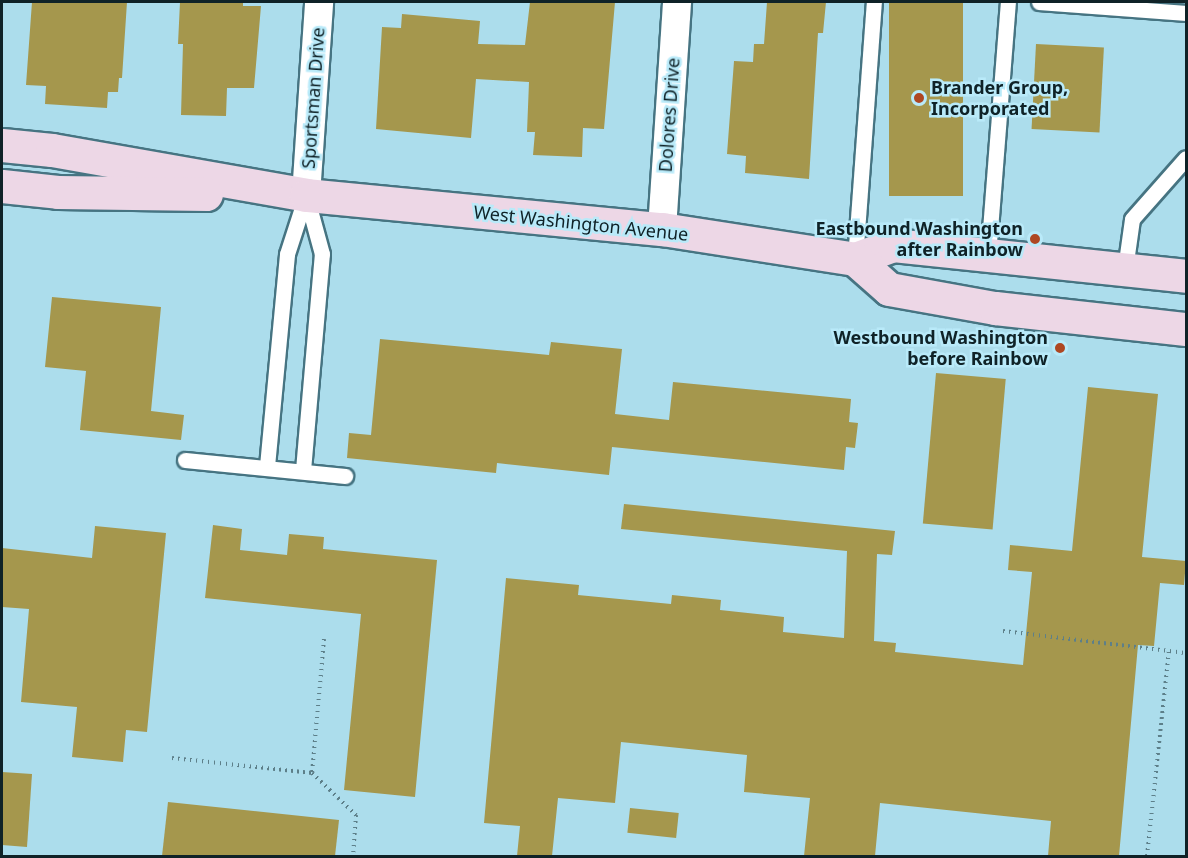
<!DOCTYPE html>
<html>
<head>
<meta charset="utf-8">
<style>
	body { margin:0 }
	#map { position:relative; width:1188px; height:858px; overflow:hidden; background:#acddec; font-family:"Noto Sans",sans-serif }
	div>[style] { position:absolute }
	.building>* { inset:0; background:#a5974d; transform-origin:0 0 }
	.path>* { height:4px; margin-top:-2px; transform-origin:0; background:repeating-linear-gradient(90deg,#5d7f89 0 1.5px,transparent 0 6px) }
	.roads { filter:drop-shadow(2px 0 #467482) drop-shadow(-2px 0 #467482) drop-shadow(0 2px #467482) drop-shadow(0 -2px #467482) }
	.lane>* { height:15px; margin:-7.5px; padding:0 7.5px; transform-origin:7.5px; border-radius:7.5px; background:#fff }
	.street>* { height:28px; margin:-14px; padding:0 14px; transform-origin:14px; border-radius:14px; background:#fff }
	.secondary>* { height:33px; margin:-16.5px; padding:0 16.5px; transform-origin:16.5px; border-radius:16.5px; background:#edd7e6 }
	.dots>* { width:16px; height:16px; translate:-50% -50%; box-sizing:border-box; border:3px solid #b9eaf9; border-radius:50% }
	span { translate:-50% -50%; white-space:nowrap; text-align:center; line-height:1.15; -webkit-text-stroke:5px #b9eaf9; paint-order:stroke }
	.poi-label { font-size:18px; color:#0f2227; font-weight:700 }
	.left { translate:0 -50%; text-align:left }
	.right { translate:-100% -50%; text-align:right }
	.street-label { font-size:18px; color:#0f2227 }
	.frame { position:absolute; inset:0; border:3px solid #0f2227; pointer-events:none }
</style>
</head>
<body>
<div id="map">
	<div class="building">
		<div style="clip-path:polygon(32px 2px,127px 2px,122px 78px,119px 78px,118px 92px,108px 92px,107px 108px,45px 104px,46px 86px,26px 85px)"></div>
		<div style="clip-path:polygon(180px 2px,243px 2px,243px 6px,261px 6px,254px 88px,227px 88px,226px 116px,181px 115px,183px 44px,178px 44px)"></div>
		<div style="clip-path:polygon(530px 2px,615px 2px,604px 129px,583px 128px,582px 157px,533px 155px,535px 132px,527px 132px,529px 82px,476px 79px,471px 138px,376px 129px,382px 27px,401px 28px,402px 14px,480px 21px,478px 44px,525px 45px)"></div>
		<div style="clip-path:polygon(767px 2px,826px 2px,823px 33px,818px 33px,809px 179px,745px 173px,746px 156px,727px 154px,734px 61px,753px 62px,754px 44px,764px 44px)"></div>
		<div style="left:889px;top:2px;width:74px;height:194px"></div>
		<div style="left:1036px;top:44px;width:68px;height:85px;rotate:3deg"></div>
		<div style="clip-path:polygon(52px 297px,161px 307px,151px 411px,184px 415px,181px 440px,80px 430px,86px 371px,45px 367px)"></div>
		<div style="clip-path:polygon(380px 339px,549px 355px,551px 342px,622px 349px,615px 414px,669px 420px,673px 382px,851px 399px,849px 422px,858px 423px,855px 448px,846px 447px,844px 470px,612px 447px,609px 475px,497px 463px,496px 473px,347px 458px,349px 433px,371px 435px)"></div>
		<div style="left:936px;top:373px;width:70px;height:151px;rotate:5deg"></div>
		<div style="clip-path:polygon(1088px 387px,1158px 394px,1142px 557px,1186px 561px,1184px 585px,1160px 583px,1154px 646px,1138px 645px,1119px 856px,1048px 856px,1051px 821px,880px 803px,875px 856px,804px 856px,810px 798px,744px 792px,747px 755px,621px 742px,615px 803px,558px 798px,552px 856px,517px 856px,520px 826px,484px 823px,506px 578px,579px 585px,578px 595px,671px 604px,672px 595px,721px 600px,720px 610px,784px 617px,783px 632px,844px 638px,847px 551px,621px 529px,624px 504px,895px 531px,892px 555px,877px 554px,874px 641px,896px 643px,895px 652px,1023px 665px,1032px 572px,1008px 570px,1010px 545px,1072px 551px)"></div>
		<div style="clip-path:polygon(213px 525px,242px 529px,240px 550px,287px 555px,289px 534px,324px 537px,323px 549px,437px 560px,415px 797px,344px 790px,361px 614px,205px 598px)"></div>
		<div style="clip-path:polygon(95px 526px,166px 533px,147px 732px,126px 730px,123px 762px,72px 757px,77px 707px,21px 702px,29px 609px,2px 607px,2px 548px,92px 558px)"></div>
		<div style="clip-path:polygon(2px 772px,32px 774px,27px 847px,2px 845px)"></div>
		<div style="clip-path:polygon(168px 802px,339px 820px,335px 856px,162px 856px)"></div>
		<div style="left:630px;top:808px;width:49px;height:25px;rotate:6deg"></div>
	</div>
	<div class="path">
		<div style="left:1003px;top:631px;width:184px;rotate:6.9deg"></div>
		<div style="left:324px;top:639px;width:135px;rotate:95.1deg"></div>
		<div style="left:312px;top:773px;width:61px;rotate:43.7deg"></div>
		<div style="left:356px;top:815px;width:41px;rotate:94.2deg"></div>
		<div style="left:172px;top:758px;width:141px;rotate:6.1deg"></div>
		<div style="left:1147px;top:856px;width:206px;rotate:-83.9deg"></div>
	</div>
	<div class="roads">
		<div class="lane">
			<div style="left:1039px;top:2px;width:147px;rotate:4.3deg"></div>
			<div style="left:988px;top:255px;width:254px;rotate:-85.5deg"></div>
			<div style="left:855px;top:259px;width:258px;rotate:-85.8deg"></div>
			<div style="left:1125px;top:269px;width:50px;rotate:-82deg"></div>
			<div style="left:1132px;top:219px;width:81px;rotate:-48.5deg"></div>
			<div style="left:185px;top:460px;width:161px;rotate:5.7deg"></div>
			<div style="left:267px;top:466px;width:213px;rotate:-84.6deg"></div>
			<div style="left:287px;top:254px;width:62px;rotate:-72.1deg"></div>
			<div style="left:303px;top:470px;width:217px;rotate:-85deg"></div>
			<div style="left:322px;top:254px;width:61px;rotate:-105.2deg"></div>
		</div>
		<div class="street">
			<div style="left:306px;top:195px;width:193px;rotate:-86.1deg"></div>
			<div style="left:662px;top:229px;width:227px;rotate:-86.2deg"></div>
		</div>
		<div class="secondary">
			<div style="left:2px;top:145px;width:50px;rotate:5.7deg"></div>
			<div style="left:52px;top:150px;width:258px;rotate:10deg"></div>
			<div style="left:306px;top:195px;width:358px;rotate:5.5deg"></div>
			<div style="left:662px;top:229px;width:195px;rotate:8.8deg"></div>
			<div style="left:855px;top:259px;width:40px;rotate:-20.2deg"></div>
			<div style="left:893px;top:245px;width:295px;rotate:6deg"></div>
			<div style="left:2px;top:186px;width:56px;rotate:6.1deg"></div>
			<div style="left:58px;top:192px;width:148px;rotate:0.8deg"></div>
			<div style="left:855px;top:259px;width:45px;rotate:41.4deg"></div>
			<div style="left:889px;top:289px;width:108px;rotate:10.2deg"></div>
			<div style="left:995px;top:308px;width:192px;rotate:6.3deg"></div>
		</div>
	</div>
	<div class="dots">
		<div style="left:919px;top:98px;background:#ae4722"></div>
		<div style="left:1035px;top:239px;background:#ae4722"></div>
		<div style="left:1060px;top:348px;background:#ae4722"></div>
	</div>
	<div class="poi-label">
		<span class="left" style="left:931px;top:98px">Brander Group,<br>Incorporated</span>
		<span class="right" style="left:1023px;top:239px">Eastbound Washington<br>after Rainbow</span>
		<span class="right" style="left:1048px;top:348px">Westbound Washington<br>before Rainbow</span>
	</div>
	<div class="street-label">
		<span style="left:313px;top:98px;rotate:-86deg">Sportsman Drive</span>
		<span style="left:669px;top:115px;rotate:-86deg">Dolores Drive</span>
		<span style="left:581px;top:223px;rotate:6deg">West Washington Avenue</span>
	</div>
	<div class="frame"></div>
</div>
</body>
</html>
